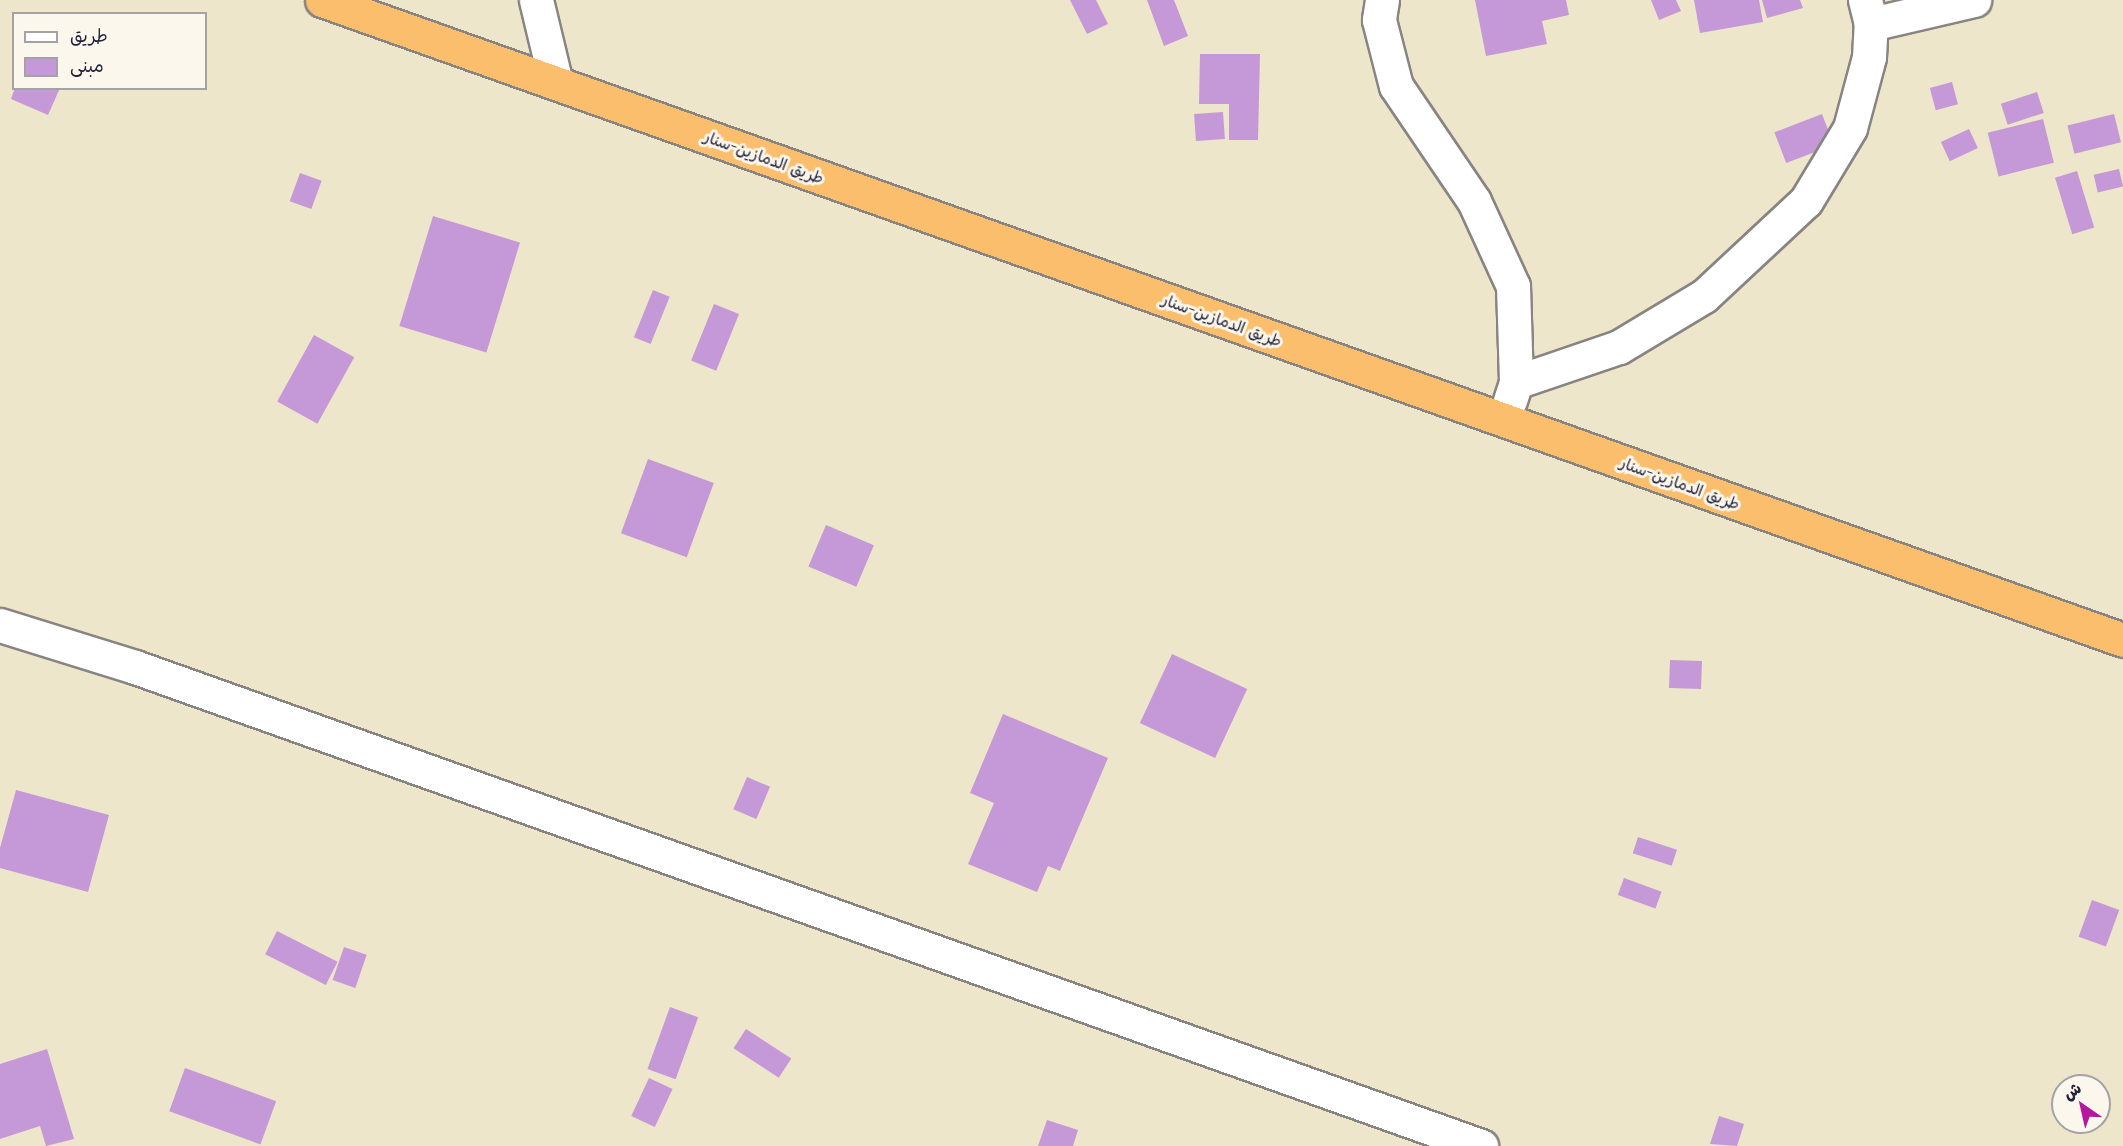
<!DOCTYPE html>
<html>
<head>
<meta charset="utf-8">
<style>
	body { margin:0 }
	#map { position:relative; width:2123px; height:1146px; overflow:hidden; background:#eee6ca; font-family:Mali,"Playpen Sans Arabic",sans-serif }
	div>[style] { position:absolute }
	.building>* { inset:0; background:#c598d7; transform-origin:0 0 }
	.roads { filter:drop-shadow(2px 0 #888482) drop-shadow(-2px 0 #888482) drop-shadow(0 2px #888482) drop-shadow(0 -2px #888482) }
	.minor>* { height:33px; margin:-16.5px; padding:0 16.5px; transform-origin:16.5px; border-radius:16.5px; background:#fff }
	.highway>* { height:33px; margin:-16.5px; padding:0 16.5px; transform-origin:16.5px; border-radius:16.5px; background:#fabe6d }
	span { translate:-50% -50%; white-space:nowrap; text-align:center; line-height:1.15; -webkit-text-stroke:6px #fbf7ec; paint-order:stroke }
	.street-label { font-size:16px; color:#22223b }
	.legend { position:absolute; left:12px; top:12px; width:195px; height:78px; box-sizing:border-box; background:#fbf7ec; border:2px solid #a4a2a5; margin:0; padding:8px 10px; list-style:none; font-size:18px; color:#22223b }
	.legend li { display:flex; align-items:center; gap:12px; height:30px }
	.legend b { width:30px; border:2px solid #a4a2a5 }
	.north { position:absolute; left:2051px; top:1074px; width:60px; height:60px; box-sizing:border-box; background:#fbf7ec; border:2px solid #a4a2a5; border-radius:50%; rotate:326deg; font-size:16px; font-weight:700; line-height:24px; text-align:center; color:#22223b }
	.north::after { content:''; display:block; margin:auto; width:21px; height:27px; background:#b5179e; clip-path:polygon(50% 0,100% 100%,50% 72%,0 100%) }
</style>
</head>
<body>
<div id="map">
	<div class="building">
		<div style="clip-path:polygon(1070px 0,1096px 0,1108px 24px,1087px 34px)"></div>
		<div style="clip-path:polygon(1147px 0,1174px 0,1188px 36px,1164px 46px)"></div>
		<div style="clip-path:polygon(1475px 0,1566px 0,1569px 15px,1542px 21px,1547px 44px,1486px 56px)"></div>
		<div style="clip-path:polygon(1651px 0,1676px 0,1681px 11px,1659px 20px)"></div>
		<div style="clip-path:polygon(1694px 0,1759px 0,1763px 22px,1700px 33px)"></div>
		<div style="clip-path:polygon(1762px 0,1800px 0,1803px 8px,1767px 18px)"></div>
		<div style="clip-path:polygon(1200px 54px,1260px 54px,1258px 140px,1229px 140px,1229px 104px,1199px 104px)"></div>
		<div style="left:1952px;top:82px;width:23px;height:23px;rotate:75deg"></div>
		<div style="clip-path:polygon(15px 88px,60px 88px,48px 115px,11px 99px)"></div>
		<div style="left:2037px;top:92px;width:22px;height:38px;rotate:72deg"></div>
		<div style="left:1223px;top:112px;width:27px;height:29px;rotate:86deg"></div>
		<div style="left:1822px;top:114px;width:33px;height:51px;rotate:69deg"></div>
		<div style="left:2114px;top:114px;width:29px;height:48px;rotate:76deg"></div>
		<div style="left:2043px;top:119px;width:45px;height:57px;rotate:76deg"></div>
		<div style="left:1969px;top:129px;width:21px;height:31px;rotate:65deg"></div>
		<div style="left:2119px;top:169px;width:18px;height:26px;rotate:77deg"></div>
		<div style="left:2077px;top:171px;width:59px;height:23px;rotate:73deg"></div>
		<div style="left:300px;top:173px;width:23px;height:30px;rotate:20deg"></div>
		<div style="left:433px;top:216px;width:91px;height:115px;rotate:17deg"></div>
		<div style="left:653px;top:290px;width:18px;height:51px;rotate:22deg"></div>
		<div style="left:714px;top:304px;width:27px;height:61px;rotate:22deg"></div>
		<div style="left:314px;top:335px;width:46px;height:76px;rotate:29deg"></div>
		<div style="left:648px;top:459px;width:70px;height:79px;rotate:20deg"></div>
		<div style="left:826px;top:525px;width:52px;height:45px;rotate:23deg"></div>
		<div style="left:1172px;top:654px;width:83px;height:76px;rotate:25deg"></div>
		<div style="left:1670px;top:660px;width:32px;height:28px;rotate:2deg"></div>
		<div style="clip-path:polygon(1003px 714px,1108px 758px,1060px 871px,1048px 866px,1037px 892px,968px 864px,994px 803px,970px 793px)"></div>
		<div style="left:747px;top:777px;width:25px;height:35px;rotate:23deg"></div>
		<div style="clip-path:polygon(16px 790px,109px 815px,88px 892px,0 868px,0 848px)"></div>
		<div style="left:1638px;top:837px;width:41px;height:17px;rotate:18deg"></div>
		<div style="left:1624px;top:878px;width:40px;height:18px;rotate:20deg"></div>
		<div style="left:2092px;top:900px;width:29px;height:39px;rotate:20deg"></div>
		<div style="left:277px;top:931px;width:68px;height:26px;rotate:27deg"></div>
		<div style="left:344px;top:947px;width:24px;height:35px;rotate:19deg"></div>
		<div style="left:670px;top:1007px;width:30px;height:66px;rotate:20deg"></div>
		<div style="left:746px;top:1029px;width:54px;height:23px;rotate:33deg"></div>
		<div style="clip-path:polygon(47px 1049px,74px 1139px,46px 1146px,40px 1126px,0 1139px,0 1064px)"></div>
		<div style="left:185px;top:1068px;width:97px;height:46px;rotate:20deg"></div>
		<div style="left:649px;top:1078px;width:26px;height:42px;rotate:25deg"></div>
		<div style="clip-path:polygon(1719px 1116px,1744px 1124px,1737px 1146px,1710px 1144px)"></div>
		<div style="clip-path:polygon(1047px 1120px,1078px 1130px,1073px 1146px,1038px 1146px)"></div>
	</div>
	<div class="roads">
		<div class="minor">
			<div style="left:536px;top:0;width:85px;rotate:76.5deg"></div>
			<div style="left:1382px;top:0;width:20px;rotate:99deg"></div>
			<div style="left:1379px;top:20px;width:68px;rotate:75.6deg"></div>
			<div style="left:1396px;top:86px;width:139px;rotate:55.9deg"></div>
			<div style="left:1474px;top:201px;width:94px;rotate:65.4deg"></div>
			<div style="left:1513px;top:286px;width:96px;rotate:88.2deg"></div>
			<div style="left:1516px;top:382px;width:20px;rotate:108deg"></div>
			<div style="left:1871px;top:24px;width:106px;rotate:-13.1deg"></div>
			<div style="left:1516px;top:382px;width:109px;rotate:-18.8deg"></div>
			<div style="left:1619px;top:347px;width:99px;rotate:-31deg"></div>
			<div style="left:1704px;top:296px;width:139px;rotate:-43deg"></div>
			<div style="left:1806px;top:201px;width:85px;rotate:-58.9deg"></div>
			<div style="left:1850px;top:128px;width:73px;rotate:-75deg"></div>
			<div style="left:1869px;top:57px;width:33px;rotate:-87deg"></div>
			<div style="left:1871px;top:24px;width:25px;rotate:-104deg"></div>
			<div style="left:0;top:625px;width:141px;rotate:17.3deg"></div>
			<div style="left:135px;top:667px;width:1429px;rotate:19.59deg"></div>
		</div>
		<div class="highway">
			<div style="left:322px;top:0;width:1911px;rotate:19.56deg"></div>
		</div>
	</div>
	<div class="street-label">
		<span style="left:764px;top:157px;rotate:20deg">طريق الدمازين-سنار</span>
		<span style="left:1222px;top:320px;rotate:20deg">طريق الدمازين-سنار</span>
		<span style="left:1680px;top:483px;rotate:20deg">طريق الدمازين-سنار</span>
	</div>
	<ul class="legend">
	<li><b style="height:8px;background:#fff"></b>طريق</li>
	<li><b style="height:16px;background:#c598d7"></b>مبنى</li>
	</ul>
	<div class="north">ش</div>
</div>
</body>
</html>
